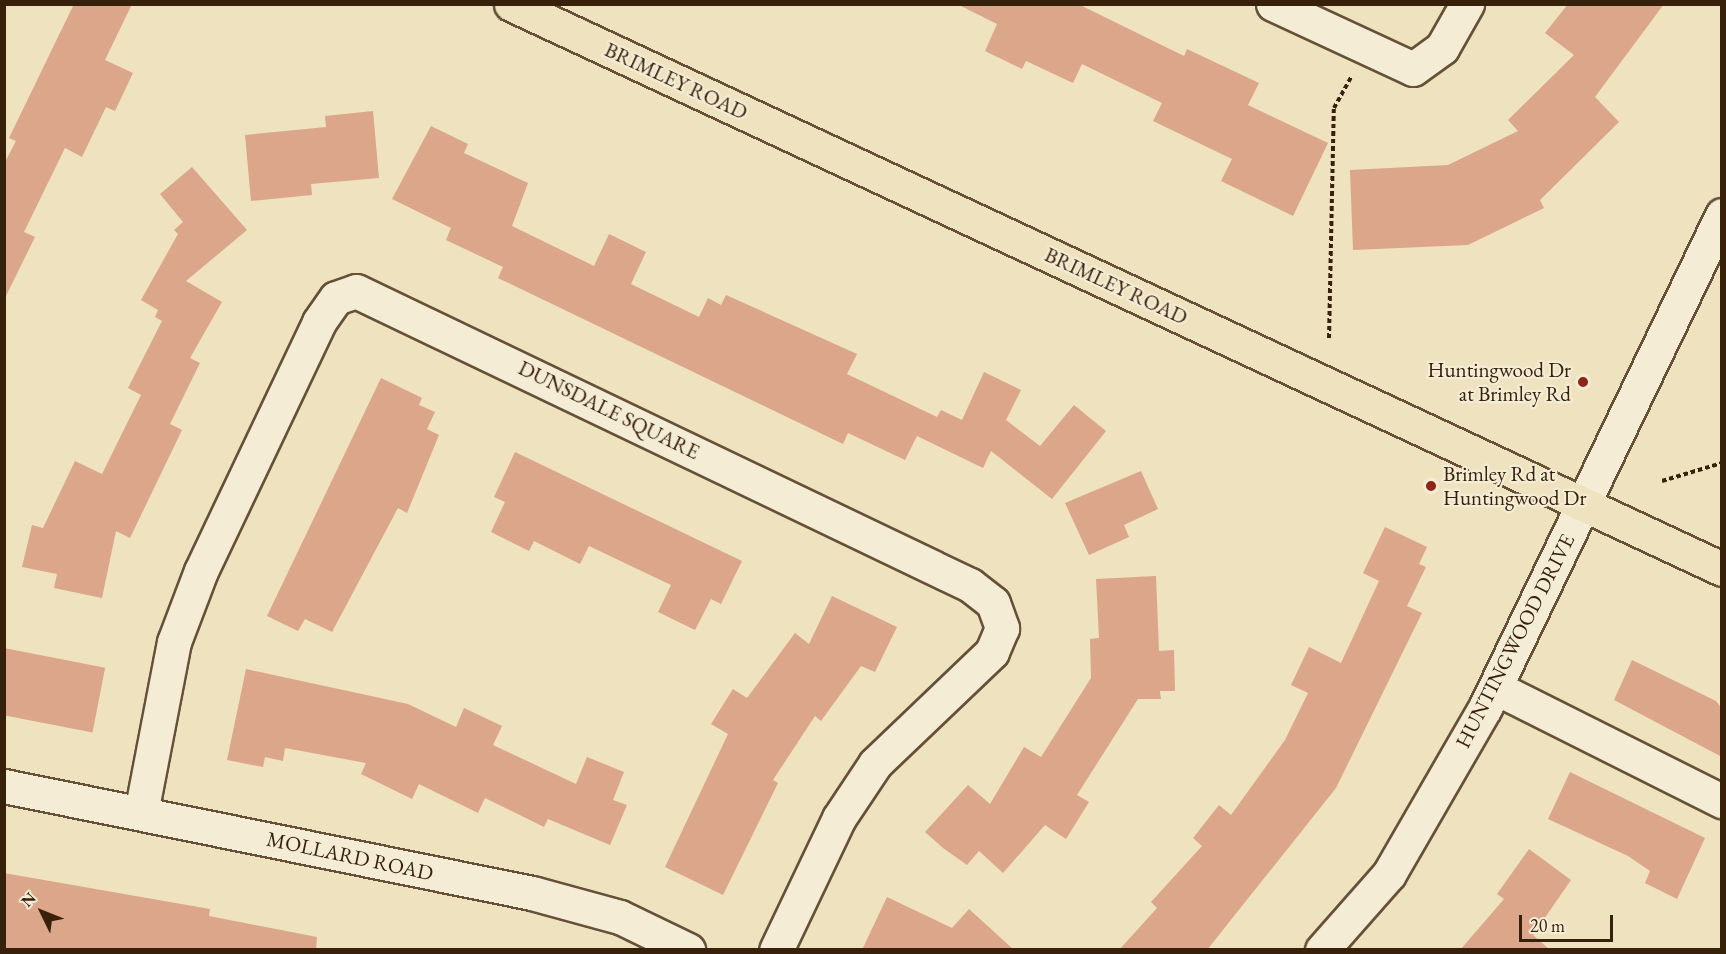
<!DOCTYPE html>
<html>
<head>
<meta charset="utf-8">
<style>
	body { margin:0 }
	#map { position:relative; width:1726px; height:954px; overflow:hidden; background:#eee2bf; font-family:"EB Garamond",serif }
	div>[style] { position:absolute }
	.building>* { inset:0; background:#dba68a; transform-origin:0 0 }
	.path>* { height:4px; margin-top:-2px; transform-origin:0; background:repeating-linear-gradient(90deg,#38210b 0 4.5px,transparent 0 7.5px) }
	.roads { filter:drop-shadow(2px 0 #665138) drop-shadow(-2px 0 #665138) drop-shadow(0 2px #665138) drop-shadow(0 -2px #665138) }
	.minor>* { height:33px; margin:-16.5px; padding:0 16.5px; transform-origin:16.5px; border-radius:16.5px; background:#f4ecd5 }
	.major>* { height:33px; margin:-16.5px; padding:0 16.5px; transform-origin:16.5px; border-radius:16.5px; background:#eee2bf }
	.dots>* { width:16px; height:16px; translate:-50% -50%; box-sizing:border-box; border:3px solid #f4ecd5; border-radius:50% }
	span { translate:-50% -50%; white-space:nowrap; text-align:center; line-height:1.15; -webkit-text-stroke:4.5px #f4ecd5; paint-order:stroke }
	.street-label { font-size:21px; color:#38210b }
	.poi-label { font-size:21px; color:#38210b }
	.right { translate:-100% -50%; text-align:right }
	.left { translate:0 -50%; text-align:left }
	.frame { position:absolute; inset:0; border:6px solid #38210b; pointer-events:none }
	.north { position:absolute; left:12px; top:882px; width:60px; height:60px; -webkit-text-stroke:4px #f4ecd5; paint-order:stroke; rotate:313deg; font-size:16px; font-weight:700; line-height:24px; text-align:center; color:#38210b }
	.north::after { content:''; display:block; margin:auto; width:21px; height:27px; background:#38210b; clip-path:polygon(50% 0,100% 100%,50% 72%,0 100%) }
	.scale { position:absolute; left:1519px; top:915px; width:94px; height:27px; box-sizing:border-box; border:3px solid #38210b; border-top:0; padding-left:8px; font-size:18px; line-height:21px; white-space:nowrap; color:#38210b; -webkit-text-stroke:4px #f4ecd5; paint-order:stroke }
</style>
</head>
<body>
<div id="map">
	<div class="building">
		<div style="clip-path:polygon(74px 4px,132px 4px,105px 60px,133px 73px,115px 111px,106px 107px,82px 157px,65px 148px,24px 232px,35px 237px,4px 300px,4px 164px,16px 141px,9px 138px)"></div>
		<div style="clip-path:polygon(957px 4px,1078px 4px,1184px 56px,1187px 49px,1259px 83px,1248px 105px,1328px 143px,1293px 216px,1221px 181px,1232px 159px,1153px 121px,1162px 103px,1082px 64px,1073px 83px,1026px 61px,1022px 69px,985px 51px,997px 24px)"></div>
		<div style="clip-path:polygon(1568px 4px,1664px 4px,1595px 97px,1619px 122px,1540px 200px,1544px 208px,1468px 245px,1353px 250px,1350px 170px,1448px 165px,1518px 131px,1508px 120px,1574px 55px,1545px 33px)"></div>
		<div style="clip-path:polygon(373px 111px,379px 178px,311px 184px,312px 195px,251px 201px,245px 135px,326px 127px,325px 116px)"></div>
		<div style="clip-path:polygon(431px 126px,468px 144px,464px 153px,528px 183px,512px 226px,594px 266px,609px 234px,646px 252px,631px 284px,699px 317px,708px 298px,721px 305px,726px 295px,857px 354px,847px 374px,937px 417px,941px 410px,962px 420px,984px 372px,1021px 390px,1006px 420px,1040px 446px,1074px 405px,1106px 431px,1052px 499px,991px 451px,983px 468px,917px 436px,905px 460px,848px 433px,843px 444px,498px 278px,503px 267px,446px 240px,451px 228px,392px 199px)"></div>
		<div style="clip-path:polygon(192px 167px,247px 230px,186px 281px,222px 302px,190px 358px,200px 363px,170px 424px,182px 430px,130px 538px,116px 531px,102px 598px,54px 588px,57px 574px,22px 567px,32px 525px,43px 528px,75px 461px,102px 474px,141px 395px,128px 388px,162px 321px,155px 317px,158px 310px,141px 300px,178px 234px,174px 230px,183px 222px,160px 194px)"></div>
		<div style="clip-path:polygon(381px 378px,422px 398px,419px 405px,435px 412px,427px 429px,439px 435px,407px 513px,398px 508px,332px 632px,305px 619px,298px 631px,267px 616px)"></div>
		<div style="clip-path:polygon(515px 452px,742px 561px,721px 604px,711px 599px,695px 630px,658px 612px,671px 585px,589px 546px,580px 564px,534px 541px,529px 551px,491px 532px,505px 502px,494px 497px)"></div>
		<div style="clip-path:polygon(1141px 471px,1158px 509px,1124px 525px,1129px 537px,1089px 555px,1065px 503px)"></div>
		<div style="clip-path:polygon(1385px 527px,1427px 547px,1419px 564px,1426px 567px,1407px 606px,1422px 613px,1336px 788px,1207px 950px,1119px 950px,1157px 908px,1151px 902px,1202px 846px,1193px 838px,1219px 805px,1231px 815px,1285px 740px,1308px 693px,1291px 685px,1309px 647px,1341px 663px,1379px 581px,1363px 573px)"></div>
		<div style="clip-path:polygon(1156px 576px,1159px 651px,1174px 650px,1175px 691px,1160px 691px,1161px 699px,1138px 699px,1077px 795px,1089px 802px,1066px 839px,1045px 825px,1003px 873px,979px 851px,967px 865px,943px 848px,925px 832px,968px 785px,990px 804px,1024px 747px,1041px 757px,1091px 678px,1090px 639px,1099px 638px,1096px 579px)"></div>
		<div style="clip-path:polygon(832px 596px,897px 627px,875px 672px,861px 666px,821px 721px,815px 716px,773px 780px,778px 783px,723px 895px,665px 867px,728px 734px,711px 724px,733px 689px,747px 698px,795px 633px,809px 644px)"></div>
		<div style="left:4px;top:648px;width:103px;height:66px;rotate:11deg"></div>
		<div style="clip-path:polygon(1632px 660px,1716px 701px,1722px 709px,1722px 757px,1614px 700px)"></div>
		<div style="clip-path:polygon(246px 669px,408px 704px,456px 727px,464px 708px,502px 726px,493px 745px,576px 784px,587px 757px,624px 772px,613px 800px,627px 805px,610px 845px,548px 819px,544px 827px,485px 798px,478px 813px,419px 784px,412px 799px,361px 774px,366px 763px,285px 748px,283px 761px,265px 757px,263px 767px,227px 760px)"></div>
		<div style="clip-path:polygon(1570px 772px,1705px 838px,1677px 899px,1645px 883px,1650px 871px,1628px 856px,1548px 819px)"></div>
		<div style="clip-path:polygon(1529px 849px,1571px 880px,1533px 935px,1550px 950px,1460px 950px,1504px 899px,1497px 894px)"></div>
		<div style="clip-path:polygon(4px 873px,210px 909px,209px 916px,317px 937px,316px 950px,4px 950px)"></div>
		<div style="clip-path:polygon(887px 897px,952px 928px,969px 909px,1014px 950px,862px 950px)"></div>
	</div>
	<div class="path">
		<div style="left:1329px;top:338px;width:230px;rotate:-88.8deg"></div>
		<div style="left:1334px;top:108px;width:37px;rotate:-61deg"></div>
		<div style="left:1662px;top:481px;width:63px;rotate:-16.7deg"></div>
	</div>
	<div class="roads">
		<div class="minor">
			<div style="left:1273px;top:4px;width:154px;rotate:24.9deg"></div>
			<div style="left:1413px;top:69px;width:36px;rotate:-36deg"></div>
			<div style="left:1442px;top:48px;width:51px;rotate:-60.4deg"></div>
			<div style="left:1496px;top:688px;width:253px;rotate:26.6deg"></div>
			<div style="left:4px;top:786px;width:539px;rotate:11.46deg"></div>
			<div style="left:532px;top:893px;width:91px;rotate:15.3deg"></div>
			<div style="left:620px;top:917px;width:76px;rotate:25.9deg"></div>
			<div style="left:141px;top:813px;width:174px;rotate:-79.1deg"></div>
			<div style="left:174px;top:642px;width:76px;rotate:-69.2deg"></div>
			<div style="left:201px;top:571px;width:276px;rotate:-64.6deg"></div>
			<div style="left:319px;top:322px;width:29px;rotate:-55deg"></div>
			<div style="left:336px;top:298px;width:21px;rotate:-19deg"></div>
			<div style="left:356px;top:291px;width:681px;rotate:25.59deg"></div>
			<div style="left:970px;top:585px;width:29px;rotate:38deg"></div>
			<div style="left:993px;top:603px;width:27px;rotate:70deg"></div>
			<div style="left:1002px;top:628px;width:26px;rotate:113deg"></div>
			<div style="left:992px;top:652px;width:162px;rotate:136.3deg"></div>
			<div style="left:875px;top:764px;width:65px;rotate:123.7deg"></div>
			<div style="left:839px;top:818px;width:146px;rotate:115.5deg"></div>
			<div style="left:1322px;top:950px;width:101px;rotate:-48.6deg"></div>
			<div style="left:1389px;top:874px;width:192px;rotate:-60deg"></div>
			<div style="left:1485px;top:708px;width:547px;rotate:-64.32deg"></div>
		</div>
		<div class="major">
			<div style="left:511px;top:4px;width:1336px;rotate:25.01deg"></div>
		</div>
	</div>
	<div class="dots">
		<div style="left:1583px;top:382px;background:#8f2418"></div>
		<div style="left:1431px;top:486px;background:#8f2418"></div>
	</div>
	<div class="street-label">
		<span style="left:676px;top:81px;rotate:25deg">BRIMLEY ROAD</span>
		<span style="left:1116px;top:286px;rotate:25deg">BRIMLEY ROAD</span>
		<span style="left:609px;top:410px;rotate:26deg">DUNSDALE SQUARE</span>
		<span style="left:1515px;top:641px;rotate:-63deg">HUNTINGWOOD DRIVE</span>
		<span style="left:350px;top:856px;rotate:12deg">MOLLARD ROAD</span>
	</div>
	<div class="poi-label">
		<span class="right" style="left:1571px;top:382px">Huntingwood Dr<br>at Brimley Rd</span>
		<span class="left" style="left:1443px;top:486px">Brimley Rd at<br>Huntingwood Dr</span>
	</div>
	<div class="frame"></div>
	<div class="north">N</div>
	<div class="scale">20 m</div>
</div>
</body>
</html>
